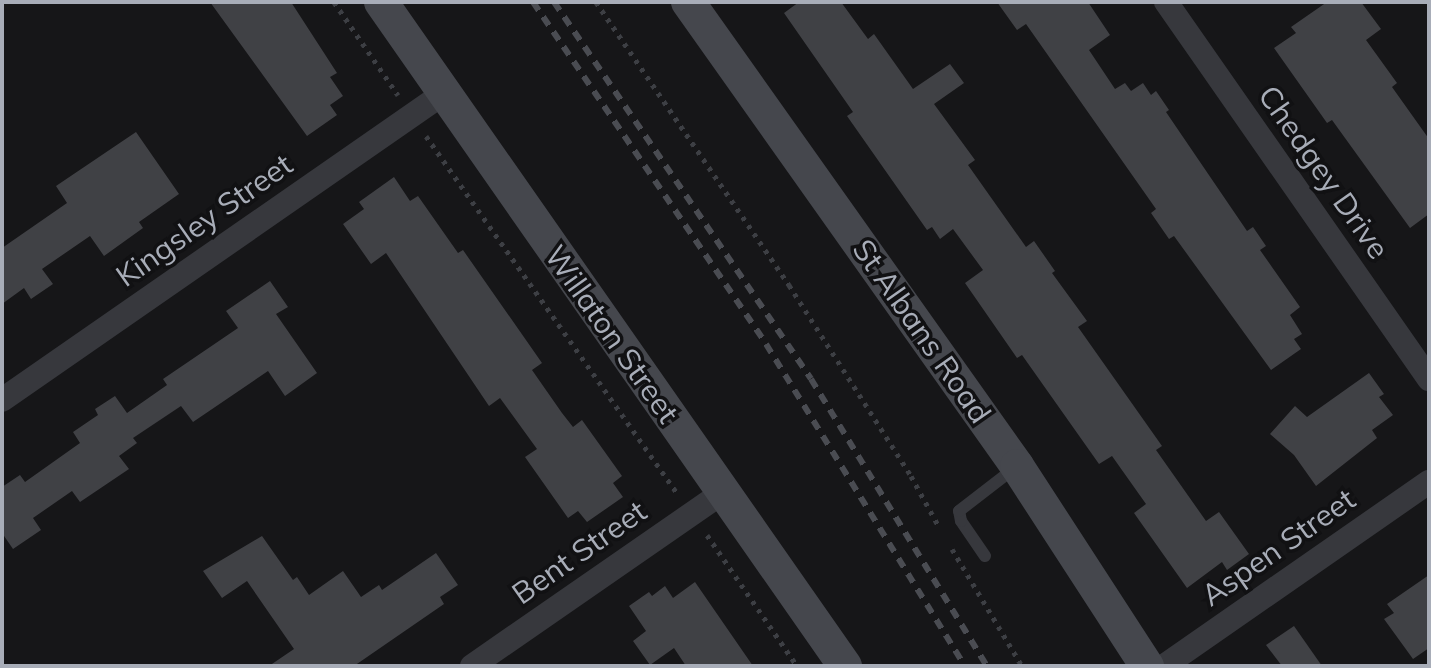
<!DOCTYPE html>
<html>
<head>
<meta charset="utf-8">
<style>
	body { margin:0 }
	#map { position:relative; width:1431px; height:668px; overflow:hidden; background:#161618; font-family:Mulish,sans-serif }
	div>[style] { position:absolute }
	.building>* { inset:0; background:#404145 }
	.path>* { height:5px; margin-top:-2.5px; transform-origin:0; background:repeating-linear-gradient(90deg,#3d3f44 0 4px,transparent 0 10px) }
	.lane>* { height:12px; margin:-6px; padding:0 6px; transform-origin:6px; border-radius:6px; background:#37383d }
	.street>* { height:24px; margin:-12px; padding:0 12px; transform-origin:12px; border-radius:12px; background:#37383d }
	.secondary>* { height:34px; margin:-17px; padding:0 17px; transform-origin:17px; border-radius:17px; background:#45474d }
	.rail>* { height:6px; margin-top:-3px; transform-origin:0; background:repeating-linear-gradient(90deg,#4a4c52 0 10px,transparent 0 18px) }
	span { translate:-50% -50%; white-space:nowrap; text-align:center; line-height:1.15; -webkit-text-stroke:7px #111113; paint-order:stroke }
	.street-label { font-size:30px; color:#a8adb8 }
	.frame { position:absolute; inset:0; border:4px solid #a8adb8; pointer-events:none }
</style>
</head>
<body>
<div id="map">
	<div class="building">
		<div style="clip-path:polygon(210px 2px,291px 2px,337px 73px,330px 77px,343px 96px,330px 105px,337px 115px,307px 136px)"></div>
		<div style="clip-path:polygon(799px 2px,841px 2px,868px 39px,874px 34px,913px 89px,950px 64px,964px 83px,934px 104px,975px 160px,968px 165px,1026px 247px,1034px 241px,1055px 271px,1052px 273px,1087px 321px,1078px 327px,1162px 446px,1156px 450px,1206px 521px,1219px 512px,1249px 554px,1227px 570px,1222px 562px,1187px 588px,1134px 513px,1146px 504px,1112px 456px,1099px 464px,1022px 355px,1017px 358px,965px 283px,983px 270px,953px 229px,940px 239px,932px 227px,927px 230px,847px 116px,853px 112px,784px 13px)"></div>
		<div style="clip-path:polygon(997px 2px,1088px 2px,1110px 35px,1089px 50px,1115px 89px,1125px 83px,1131px 91px,1143px 83px,1151px 95px,1156px 91px,1169px 110px,1166px 112px,1247px 231px,1253px 227px,1266px 246px,1260px 250px,1300px 307px,1290px 315px,1302px 334px,1294px 339px,1301px 349px,1271px 370px,1174px 236px,1169px 239px,1151px 213px,1156px 209px,1026px 24px,1017px 30px)"></div>
		<div style="clip-path:polygon(1327px 2px,1361px 2px,1381px 29px,1366px 40px,1397px 83px,1392px 87px,1429px 139px,1429px 214px,1410px 228px,1332px 120px,1327px 123px,1274px 48px,1296px 33px,1291px 27px)"></div>
		<div style="clip-path:polygon(136px 132px,179px 194px,139px 222px,143px 228px,104px 256px,90px 236px,42px 269px,53px 284px,31px 299px,24px 288px,2px 304px,2px 248px,67px 203px,56px 186px)"></div>
		<div style="clip-path:polygon(394px 177px,410px 201px,418px 196px,458px 253px,463px 250px,542px 363px,532px 370px,562px 413px,573px 427px,582px 420px,622px 476px,613px 483px,623px 497px,587px 522px,578px 511px,568px 518px,525px 457px,537px 449px,500px 398px,489px 406px,386px 253px,371px 264px,343px 224px,364px 209px,359px 202px)"></div>
		<div style="clip-path:polygon(270px 281px,288px 307px,276px 314px,317px 373px,285px 396px,268px 371px,193px 422px,181px 406px,133px 438px,137px 443px,119px 456px,129px 469px,80px 502px,72px 491px,33px 518px,41px 530px,13px 549px,2px 533px,2px 487px,20px 475px,25px 482px,80px 443px,73px 432px,98px 415px,95px 409px,115px 396px,127px 413px,167px 385px,163px 379px,238px 328px,226px 311px)"></div>
		<div style="clip-path:polygon(1369px 373px,1384px 394px,1379px 397px,1393px 415px,1372px 430px,1377px 438px,1316px 486px,1294px 455px,1270px 434px,1295px 406px,1307px 417px)"></div>
		<div style="clip-path:polygon(262px 536px,293px 580px,297px 577px,309px 595px,343px 571px,361px 597px,379px 585px,382px 590px,436px 553px,458px 585px,440px 597px,444px 604px,354px 666px,269px 666px,294px 649px,247px 581px,222px 598px,203px 571px)"></div>
		<div style="clip-path:polygon(1429px 575px,1429px 648px,1413px 659px,1384px 619px,1394px 613px,1387px 604px)"></div>
		<div style="clip-path:polygon(695px 582px,753px 666px,686px 666px,674px 648px,650px 665px,633px 641px,646px 631px,629px 606px,649px 592px,652px 596px,665px 586px,673px 598px)"></div>
		<div style="clip-path:polygon(1294px 626px,1322px 666px,1282px 666px,1266px 645px)"></div>
	</div>
	<div class="path">
		<div style="left:334px;top:2px;width:113px;rotate:55.5deg"></div>
		<div style="left:596px;top:2px;width:343px;rotate:55.7deg"></div>
		<div style="left:789px;top:285px;width:227px;rotate:57.4deg"></div>
		<div style="left:911px;top:476px;width:58px;rotate:61.2deg"></div>
		<div style="left:426px;top:136px;width:439px;rotate:54.9deg"></div>
		<div style="left:707px;top:535px;width:159px;rotate:55.5deg"></div>
		<div style="left:952px;top:549px;width:136px;rotate:59.1deg"></div>
	</div>
	<div class="lane">
		<div style="left:985px;top:556px;width:42px;rotate:-124.4deg"></div>
		<div style="left:961px;top:521px;width:10px;rotate:-101deg"></div>
		<div style="left:959px;top:511px;width:72px;rotate:-37.7deg"></div>
	</div>
	<div class="street">
		<div style="left:1166px;top:2px;width:460px;rotate:55.1deg"></div>
		<div style="left:2px;top:400px;width:538px;rotate:-34.78deg"></div>
		<div style="left:472px;top:666px;width:305px;rotate:-34.7deg"></div>
		<div style="left:1164px;top:666px;width:323px;rotate:-34.8deg"></div>
	</div>
	<div class="secondary">
		<div style="left:381px;top:2px;width:810px;rotate:55.05deg"></div>
		<div style="left:688px;top:2px;width:569px;rotate:54.66deg"></div>
		<div style="left:1017px;top:466px;width:239px;rotate:57deg"></div>
	</div>
	<div class="rail">
		<div style="left:533px;top:2px;width:414px;rotate:55.7deg"></div>
		<div style="left:766px;top:344px;width:379px;rotate:58.3deg"></div>
		<div style="left:554px;top:2px;width:456px;rotate:55.7deg"></div>
		<div style="left:811px;top:379px;width:337px;rotate:58.5deg"></div>
	</div>
	<div class="street-label">
		<span style="left:1324px;top:172px;rotate:55deg">Chedgey Drive</span>
		<span style="left:204px;top:220px;rotate:-35deg">Kingsley Street</span>
		<span style="left:922px;top:331px;rotate:55deg">St Albans Road</span>
		<span style="left:612px;top:334px;rotate:55deg">Willaton Street</span>
		<span style="left:1278px;top:547px;rotate:-35deg">Aspen Street</span>
		<span style="left:579px;top:552px;rotate:-35deg">Bent Street</span>
	</div>
	<div class="frame"></div>
</div>
</body>
</html>
